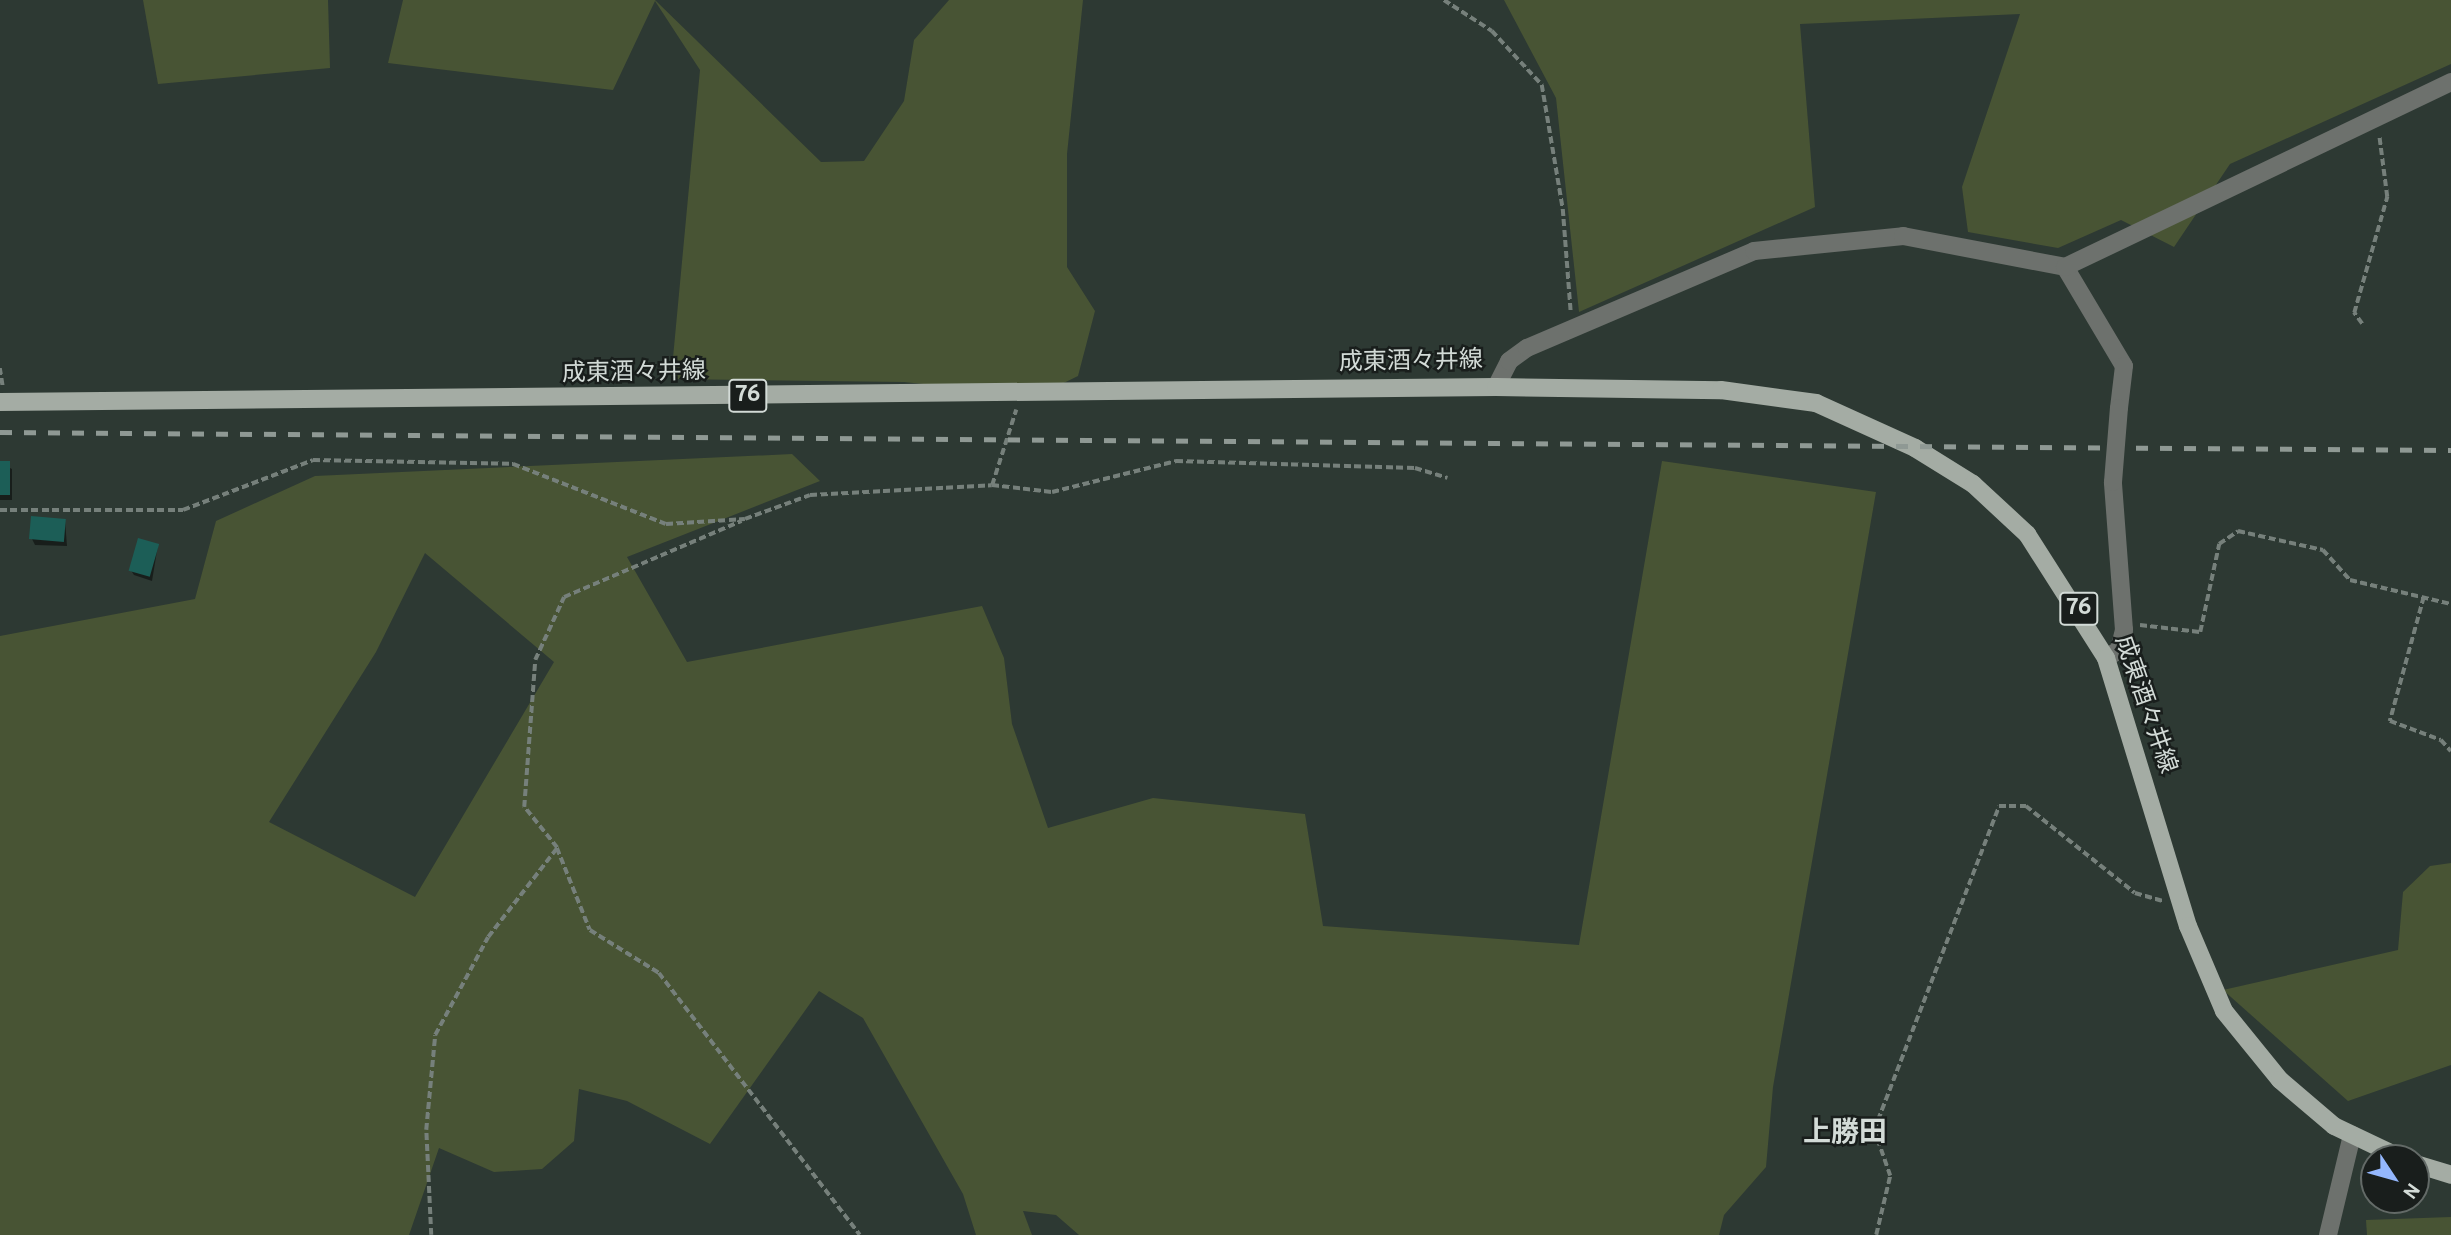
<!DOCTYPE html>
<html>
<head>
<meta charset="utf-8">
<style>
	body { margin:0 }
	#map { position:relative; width:2451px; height:1235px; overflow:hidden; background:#2d3933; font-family:Overpass,"Noto Sans JP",sans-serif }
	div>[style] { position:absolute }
	.green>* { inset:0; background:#485434 }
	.shadow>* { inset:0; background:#0007 }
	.building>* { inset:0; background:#1c5e57; transform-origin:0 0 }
	.path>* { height:3.5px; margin-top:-1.75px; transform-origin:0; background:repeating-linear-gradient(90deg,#76807b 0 7px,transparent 0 10.5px) }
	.minor>* { height:18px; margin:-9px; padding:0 9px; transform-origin:9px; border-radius:9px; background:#6d716d }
	.major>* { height:18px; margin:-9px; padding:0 9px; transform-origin:9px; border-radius:9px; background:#a4aca4 }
	.rail>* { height:5px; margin-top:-2.5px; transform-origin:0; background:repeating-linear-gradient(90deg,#8f9994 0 12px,transparent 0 24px) }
	.minor-bridge>* { height:18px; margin:-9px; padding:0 9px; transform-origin:9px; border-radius:9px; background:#6d716d }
	span { translate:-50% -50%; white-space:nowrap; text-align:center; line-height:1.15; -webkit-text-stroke:5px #191e1c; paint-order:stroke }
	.shield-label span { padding:2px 5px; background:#191e1c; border:2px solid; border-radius:5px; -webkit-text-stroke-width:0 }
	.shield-label { font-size:23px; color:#d3dbd7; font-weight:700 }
	.street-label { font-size:24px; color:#d3dbd7 }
	.quarter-label { font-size:28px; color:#d3dbd7; font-weight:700 }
	.north { position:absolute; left:2360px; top:1144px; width:70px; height:70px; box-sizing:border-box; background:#191e1c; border:2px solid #636a67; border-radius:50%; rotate:126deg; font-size:19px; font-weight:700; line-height:28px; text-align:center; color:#d3dbd7 }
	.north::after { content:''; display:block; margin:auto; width:24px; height:32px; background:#94b7fd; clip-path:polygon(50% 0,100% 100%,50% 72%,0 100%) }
</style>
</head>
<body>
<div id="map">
	<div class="green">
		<div style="clip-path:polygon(143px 0,328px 0,330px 68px,158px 84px)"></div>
		<div style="clip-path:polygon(403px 0,655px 0,821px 162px,864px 161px,904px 101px,914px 40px,949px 0,1083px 0,1067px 154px,1067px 267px,1095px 311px,1078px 376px,1037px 396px,904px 382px,671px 379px,700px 70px,655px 1px,613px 90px,388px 63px)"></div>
		<div style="clip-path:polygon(1504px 0,2451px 0,2451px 64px,2230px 164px,2174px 247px,2121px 220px,2058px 248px,1968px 232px,1962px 187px,2020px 14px,1800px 24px,1815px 207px,1579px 312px,1556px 98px)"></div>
		<div style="clip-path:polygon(evenodd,792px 454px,820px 481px,627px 557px,687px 662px,982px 606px,1004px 658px,1012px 724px,1048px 828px,1153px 798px,1305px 814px,1323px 926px,1579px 945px,1662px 461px,1876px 492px,1773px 1087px,1766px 1167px,1724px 1215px,1719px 1235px,1079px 1235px,1056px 1215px,1023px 1211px,1032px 1235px,976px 1235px,963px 1194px,863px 1018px,819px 991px,710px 1144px,627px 1101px,579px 1089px,574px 1141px,542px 1169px,494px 1172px,439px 1148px,409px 1235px,0 1235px,0 636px,195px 599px,216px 521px,315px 476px,792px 454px,425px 553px,554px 662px,415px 897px,269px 822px,376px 652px,425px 553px)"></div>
		<div style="clip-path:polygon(2451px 863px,2451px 1065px,2348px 1101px,2223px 990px,2398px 950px,2403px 892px,2430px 866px)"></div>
		<div style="clip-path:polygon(2451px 1217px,2451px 1235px,2367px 1235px,2366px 1220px)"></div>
	</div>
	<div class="shadow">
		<div style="clip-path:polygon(0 463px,12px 469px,12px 500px,0 500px)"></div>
		<div style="clip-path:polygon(65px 520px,67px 546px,35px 545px,32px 539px)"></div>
		<div style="clip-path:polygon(158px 545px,152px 581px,134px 575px,130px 569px)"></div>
	</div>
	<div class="building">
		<div style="left:0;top:461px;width:10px;height:34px"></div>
		<div style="left:31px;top:516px;width:35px;height:23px;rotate:5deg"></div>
		<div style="left:138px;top:538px;width:22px;height:34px;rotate:16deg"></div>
	</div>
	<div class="path">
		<div style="left:1444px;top:0;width:57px;rotate:32.9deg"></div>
		<div style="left:1492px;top:31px;width:74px;rotate:47.2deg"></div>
		<div style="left:1542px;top:85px;width:126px;rotate:80.4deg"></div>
		<div style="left:1563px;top:209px;width:103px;rotate:85.6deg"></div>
		<div style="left:2362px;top:324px;width:14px;rotate:-126deg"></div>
		<div style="left:2354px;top:313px;width:121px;rotate:-74.1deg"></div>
		<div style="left:2387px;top:197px;width:63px;rotate:-97.4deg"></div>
		<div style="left:0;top:368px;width:18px;rotate:81deg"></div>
		<div style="left:992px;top:485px;width:60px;rotate:6.7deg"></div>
		<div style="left:1052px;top:492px;width:128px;rotate:-14deg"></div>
		<div style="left:1176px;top:461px;width:239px;rotate:1.7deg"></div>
		<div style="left:1415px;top:468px;width:34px;rotate:17deg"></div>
		<div style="left:0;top:510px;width:183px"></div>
		<div style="left:183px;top:510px;width:139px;rotate:-21deg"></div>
		<div style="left:313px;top:460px;width:200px;rotate:1.1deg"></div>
		<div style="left:513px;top:464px;width:164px;rotate:21.4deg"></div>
		<div style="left:666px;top:524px;width:79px;rotate:-3.6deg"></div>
		<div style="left:745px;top:519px;width:69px;rotate:-20.3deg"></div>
		<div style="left:810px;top:495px;width:182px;rotate:-3.1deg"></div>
		<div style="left:992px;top:485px;width:79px;rotate:-72.3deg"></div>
		<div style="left:2424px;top:597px;width:129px;rotate:105.3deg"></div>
		<div style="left:2390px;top:721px;width:54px;rotate:20.4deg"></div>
		<div style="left:2441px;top:740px;width:15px;rotate:48deg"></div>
		<div style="left:2140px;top:625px;width:60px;rotate:6.7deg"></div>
		<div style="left:2200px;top:632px;width:90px;rotate:-77.8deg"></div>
		<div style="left:2219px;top:544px;width:23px;rotate:-34deg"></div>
		<div style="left:2238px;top:531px;width:87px;rotate:12.6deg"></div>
		<div style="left:2323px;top:550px;width:40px;rotate:48deg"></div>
		<div style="left:2350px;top:580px;width:104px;rotate:13.4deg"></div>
		<div style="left:557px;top:848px;width:88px;rotate:68.1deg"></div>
		<div style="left:590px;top:930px;width:81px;rotate:31.9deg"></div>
		<div style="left:659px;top:973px;width:330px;rotate:52.5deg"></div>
		<div style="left:431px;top:1235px;width:105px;rotate:-92.7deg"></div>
		<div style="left:426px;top:1130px;width:95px;rotate:-84.6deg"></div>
		<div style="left:435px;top:1035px;width:111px;rotate:-61.6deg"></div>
		<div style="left:488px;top:937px;width:113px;rotate:-52.2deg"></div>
		<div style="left:557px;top:848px;width:53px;rotate:-128.8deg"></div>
		<div style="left:524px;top:807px;width:147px;rotate:-85.7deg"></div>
		<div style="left:535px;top:660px;width:69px;rotate:-65.3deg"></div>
		<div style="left:564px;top:597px;width:193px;rotate:-23.2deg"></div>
		<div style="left:1876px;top:1235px;width:61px;rotate:-76.7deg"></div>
		<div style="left:1890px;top:1176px;width:49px;rotate:-109.2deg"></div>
		<div style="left:1874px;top:1130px;width:347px;rotate:-68.9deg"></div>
		<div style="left:1999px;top:806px;width:27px"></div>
		<div style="left:2026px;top:806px;width:139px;rotate:38.6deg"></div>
		<div style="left:2135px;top:893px;width:29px;rotate:16deg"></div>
	</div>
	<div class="minor">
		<div style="left:2065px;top:267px;width:115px;rotate:59.2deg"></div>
		<div style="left:2124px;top:366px;width:42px;rotate:96.8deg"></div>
		<div style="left:1496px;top:387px;width:29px;rotate:-63deg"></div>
		<div style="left:1509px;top:361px;width:22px;rotate:-36deg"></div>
		<div style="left:1527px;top:348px;width:247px;rotate:-23.1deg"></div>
		<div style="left:1754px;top:251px;width:150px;rotate:-5.7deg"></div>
		<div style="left:1903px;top:236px;width:165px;rotate:10.8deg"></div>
		<div style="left:2065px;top:267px;width:428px;rotate:-25.6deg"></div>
		<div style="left:2106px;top:658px;width:15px;rotate:-32deg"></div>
		<div style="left:2119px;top:650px;width:21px;rotate:-76deg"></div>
		<div style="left:2124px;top:630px;width:148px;rotate:-94.3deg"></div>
		<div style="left:2328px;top:1235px;width:103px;rotate:-76.5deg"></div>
	</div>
	<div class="major">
		<div style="left:0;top:402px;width:1496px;rotate:-0.57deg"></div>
		<div style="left:1496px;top:387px;width:225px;rotate:0.8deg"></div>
		<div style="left:1721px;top:390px;width:96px;rotate:7.8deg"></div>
		<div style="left:1816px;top:403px;width:109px;rotate:24.4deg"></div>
		<div style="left:1915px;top:448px;width:68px;rotate:31.8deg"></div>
		<div style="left:1973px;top:484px;width:74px;rotate:42.8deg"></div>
		<div style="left:2027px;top:534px;width:147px;rotate:57.5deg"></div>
		<div style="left:2106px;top:658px;width:280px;rotate:73deg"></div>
		<div style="left:2188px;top:926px;width:92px;rotate:67deg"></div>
		<div style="left:2224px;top:1011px;width:89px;rotate:50.9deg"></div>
		<div style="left:2280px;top:1080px;width:71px;rotate:40.4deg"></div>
		<div style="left:2334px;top:1126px;width:74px;rotate:25.5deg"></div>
		<div style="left:2416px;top:1164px;width:37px;rotate:17deg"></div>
	</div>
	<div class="rail">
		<div style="left:0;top:432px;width:2451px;rotate:0.42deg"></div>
	</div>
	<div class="minor-bridge">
		<div style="left:2113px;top:482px;width:74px;rotate:-85.4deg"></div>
	</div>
	<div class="shield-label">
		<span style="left:748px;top:396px">76</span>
		<span style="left:2079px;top:609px">76</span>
	</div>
	<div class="street-label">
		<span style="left:1411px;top:363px;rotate:-1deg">成東酒々井線</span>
		<span style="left:634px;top:374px;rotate:-1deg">成東酒々井線</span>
		<span style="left:2144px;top:705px;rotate:71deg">成東酒々井線</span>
	</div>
	<div class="quarter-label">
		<span style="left:1845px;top:1134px">上勝田</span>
	</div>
	<div class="north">N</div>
</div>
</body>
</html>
